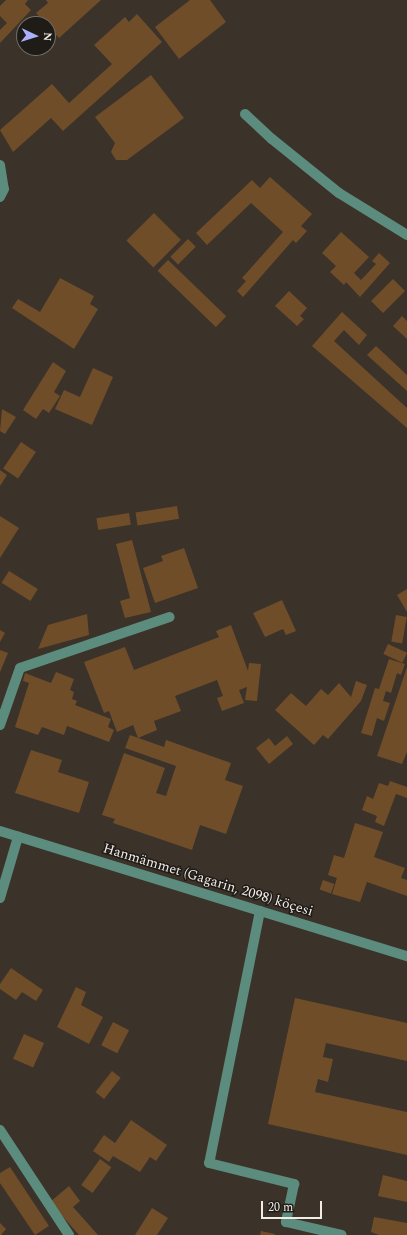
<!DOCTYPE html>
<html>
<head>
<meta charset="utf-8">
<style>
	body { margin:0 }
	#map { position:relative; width:407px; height:1235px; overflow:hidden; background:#3b322a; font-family:Spectral,serif }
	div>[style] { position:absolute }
	.building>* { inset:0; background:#6f4d29; transform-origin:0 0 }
	.minor>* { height:10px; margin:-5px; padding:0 5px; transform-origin:5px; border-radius:5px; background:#5c8c7d }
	span { translate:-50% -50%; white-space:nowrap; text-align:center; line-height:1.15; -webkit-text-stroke:3px #1f1b17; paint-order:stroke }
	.street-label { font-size:14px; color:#f2ece7 }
	.north { position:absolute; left:16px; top:16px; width:40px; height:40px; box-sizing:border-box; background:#1f1b17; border:1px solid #736f6a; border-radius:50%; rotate:94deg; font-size:11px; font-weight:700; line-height:16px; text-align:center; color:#f2ece7 }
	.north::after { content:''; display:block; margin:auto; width:14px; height:18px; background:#a9b0fc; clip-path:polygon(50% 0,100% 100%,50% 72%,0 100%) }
	.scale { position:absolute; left:261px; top:1201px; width:61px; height:18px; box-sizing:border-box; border:2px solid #f2ece7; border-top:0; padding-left:5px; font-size:12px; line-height:14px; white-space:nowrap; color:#f2ece7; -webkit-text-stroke:3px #1f1b17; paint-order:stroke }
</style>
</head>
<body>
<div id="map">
	<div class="building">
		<div style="clip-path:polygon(6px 0,28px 0,25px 4px,31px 10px,0 43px,0 30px,7px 23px,0 16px,0 6px)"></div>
		<div style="clip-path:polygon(46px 0,101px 0,59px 38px,36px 13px,48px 3px)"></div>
		<div style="clip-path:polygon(190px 0,210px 0,226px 22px,179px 59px,155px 27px)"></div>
		<div style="clip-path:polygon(137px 14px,162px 42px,63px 131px,51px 118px,13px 152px,0 130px,52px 84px,69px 103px,112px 64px,94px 45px,125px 17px,129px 22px)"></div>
		<div style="clip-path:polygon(151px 75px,184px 118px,127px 160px,116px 160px,111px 152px,115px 143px,95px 117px)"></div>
		<div style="clip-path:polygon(270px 177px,312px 214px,301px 226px,307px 231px,296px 243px,293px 240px,243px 297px,237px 291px,246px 281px,242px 278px,283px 232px,251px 203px,207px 245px,196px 233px,252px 180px,260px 188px)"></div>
		<div style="left:154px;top:213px;width:38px;height:39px;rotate:45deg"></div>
		<div style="clip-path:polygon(341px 232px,369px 257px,354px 273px,361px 280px,376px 264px,372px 261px,379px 253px,390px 263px,360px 297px,346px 282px,344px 285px,330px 272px,336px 266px,322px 253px)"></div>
		<div style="left:188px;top:239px;width:11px;height:25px;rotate:45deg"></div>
		<div style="left:168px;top:260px;width:81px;height:15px;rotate:44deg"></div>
		<div style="clip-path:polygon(60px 278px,94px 296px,90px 304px,98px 309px,74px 349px,12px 308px,18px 299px,40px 312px)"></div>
		<div style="left:393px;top:279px;width:17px;height:31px;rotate:45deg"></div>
		<div style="clip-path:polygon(289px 291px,307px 308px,300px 316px,304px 319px,297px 326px,275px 306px)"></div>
		<div style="clip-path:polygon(342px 312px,367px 335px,359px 345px,344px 330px,334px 341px,407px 408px,407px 428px,312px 346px)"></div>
		<div style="clip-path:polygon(402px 316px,407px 321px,407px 339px,393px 326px)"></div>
		<div style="clip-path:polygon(376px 346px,407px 375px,407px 391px,367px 355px)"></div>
		<div style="clip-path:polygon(53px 362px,66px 371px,54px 392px,60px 396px,49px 413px,43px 409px,36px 419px,23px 410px)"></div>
		<div style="clip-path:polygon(93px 368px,113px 377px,92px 425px,55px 409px,64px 390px,80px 397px)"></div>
		<div style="clip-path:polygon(2px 409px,16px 417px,5px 434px,0 431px)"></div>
		<div style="left:21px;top:442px;width:18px;height:32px;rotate:34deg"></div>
		<div style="clip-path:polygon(0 470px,7px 475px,0 486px)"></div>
		<div style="left:177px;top:506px;width:13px;height:42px;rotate:81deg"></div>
		<div style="left:129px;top:513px;width:12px;height:33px;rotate:81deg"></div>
		<div style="clip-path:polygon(0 516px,19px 528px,0 558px)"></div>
		<div style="clip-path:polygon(132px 540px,151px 612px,125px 618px,120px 601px,130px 598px,116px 544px)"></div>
		<div style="clip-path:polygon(184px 548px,198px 588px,155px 603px,143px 568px,163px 561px,161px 556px)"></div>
		<div style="left:9px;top:571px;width:34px;height:14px;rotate:32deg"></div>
		<div style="clip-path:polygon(407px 589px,407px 612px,397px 595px)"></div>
		<div style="clip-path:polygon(282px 600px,296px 631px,286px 635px,283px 629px,265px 637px,253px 613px)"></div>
		<div style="clip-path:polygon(87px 614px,89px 635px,38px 649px,48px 625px)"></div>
		<div style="left:396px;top:615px;width:11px;height:27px;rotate:10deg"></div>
		<div style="clip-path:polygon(231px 625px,248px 671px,249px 663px,261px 664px,257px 701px,245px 700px,247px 687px,239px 690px,244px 703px,222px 711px,217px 698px,223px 696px,217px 680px,175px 696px,181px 711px,154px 721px,157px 730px,138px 738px,133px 725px,117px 732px,109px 711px,104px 713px,84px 662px,125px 647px,134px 670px,219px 637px,216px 631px)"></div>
		<div style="clip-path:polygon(0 630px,5px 633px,0 642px)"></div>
		<div style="left:388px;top:644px;width:21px;height:11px;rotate:25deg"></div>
		<div style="clip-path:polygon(0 650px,8px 653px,0 672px)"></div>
		<div style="clip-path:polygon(389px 659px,405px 664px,401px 675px,397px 673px,391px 693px,386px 691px,383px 701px,390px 703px,384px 721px,377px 718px,372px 736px,361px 733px,375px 688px,379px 689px)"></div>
		<div style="clip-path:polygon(407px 667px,407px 752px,402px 764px,377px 756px)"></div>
		<div style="clip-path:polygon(56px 672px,74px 679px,70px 690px,74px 692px,72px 699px,77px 701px,75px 705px,111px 719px,108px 727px,114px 730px,109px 742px,67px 726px,64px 735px,42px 727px,38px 735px,15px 727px,29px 683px,23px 681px,25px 673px,51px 683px)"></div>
		<div style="clip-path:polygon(356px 681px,367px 685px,361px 701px,328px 739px,323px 735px,314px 745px,275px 710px,291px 693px,306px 706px,321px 689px,328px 695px,339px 683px,351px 697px)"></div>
		<div style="clip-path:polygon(130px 735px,164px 747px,166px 740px,231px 763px,225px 780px,243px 786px,226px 834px,200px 825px,192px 850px,113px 823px,115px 819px,102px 815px,124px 753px,165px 768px,156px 793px,166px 796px,176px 766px,125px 748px)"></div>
		<div style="clip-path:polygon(287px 736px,293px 744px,269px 764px,256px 748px,269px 738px,275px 746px)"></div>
		<div style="clip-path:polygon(31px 750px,62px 760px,58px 772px,89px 782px,79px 813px,15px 793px)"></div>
		<div style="clip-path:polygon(390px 781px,407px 787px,407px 798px,396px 794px,384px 826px,375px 822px,377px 816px,362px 810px,367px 796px,373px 799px,379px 783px,388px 786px)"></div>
		<div style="clip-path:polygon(355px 823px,383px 832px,374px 857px,405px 868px,401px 878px,407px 880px,407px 896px,367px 882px,360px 902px,332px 894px,337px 878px,328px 875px,334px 855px,344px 858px)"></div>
		<div style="left:323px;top:880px;width:12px;height:10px;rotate:20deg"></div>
		<div style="clip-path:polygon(11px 968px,43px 990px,36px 1001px,22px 992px,16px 1000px,0 989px,0 984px)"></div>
		<div style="clip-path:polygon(76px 987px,86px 992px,81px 1005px,103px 1017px,89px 1044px,57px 1027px)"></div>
		<div style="clip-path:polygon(295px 998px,407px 1023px,407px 1061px,326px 1043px,323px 1057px,333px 1059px,328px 1082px,318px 1079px,315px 1092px,407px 1112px,407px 1155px,268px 1124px)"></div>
		<div style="left:113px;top:1022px;width:18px;height:26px;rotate:27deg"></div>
		<div style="left:24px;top:1034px;width:22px;height:27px;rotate:24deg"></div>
		<div style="left:112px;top:1071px;width:11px;height:27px;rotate:38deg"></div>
		<div style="clip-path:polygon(131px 1120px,167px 1145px,156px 1161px,150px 1157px,140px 1172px,113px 1156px,109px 1162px,93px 1151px,104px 1135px,115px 1143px)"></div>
		<div style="left:100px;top:1159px;width:14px;height:32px;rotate:36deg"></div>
		<div style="clip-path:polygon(10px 1167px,49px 1226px,35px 1235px,0 1183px,0 1173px)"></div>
		<div style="clip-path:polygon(383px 1175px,407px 1181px,407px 1202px,378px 1196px)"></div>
		<div style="clip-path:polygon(69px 1186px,80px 1201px,73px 1207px,98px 1235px,79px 1235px,50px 1202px)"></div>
		<div style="clip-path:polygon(152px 1208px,168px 1218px,157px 1235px,135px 1235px)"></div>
		<div style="clip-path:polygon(374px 1217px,407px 1223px,407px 1235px,379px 1235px,371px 1232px)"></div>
		<div style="clip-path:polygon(0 1223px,6px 1229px,1px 1235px,0 1235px)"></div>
		<div style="clip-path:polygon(261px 1231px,275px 1234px,275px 1235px,260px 1235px)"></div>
	</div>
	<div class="minor">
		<div style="left:245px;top:114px;width:37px;rotate:43deg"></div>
		<div style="left:272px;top:139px;width:86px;rotate:38.9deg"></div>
		<div style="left:339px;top:193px;width:80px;rotate:31.7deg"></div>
		<div style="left:0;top:165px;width:24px;rotate:81deg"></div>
		<div style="left:4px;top:189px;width:9px;rotate:117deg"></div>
		<div style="left:0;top:725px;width:60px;rotate:-70.7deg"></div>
		<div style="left:20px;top:668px;width:158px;rotate:-18.8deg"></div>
		<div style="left:0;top:831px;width:426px;rotate:17.1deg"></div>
		<div style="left:0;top:898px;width:64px;rotate:-73.6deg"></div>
		<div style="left:260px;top:911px;width:257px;rotate:101.4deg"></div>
		<div style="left:209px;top:1163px;width:88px;rotate:13.9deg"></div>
		<div style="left:294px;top:1184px;width:39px;rotate:102deg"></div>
		<div style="left:286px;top:1222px;width:57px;rotate:13.1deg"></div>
		<div style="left:0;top:1130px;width:126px;rotate:56.7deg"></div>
	</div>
	<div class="street-label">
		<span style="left:208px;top:880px;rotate:17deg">Hanmämmet (Gagarin, 2098) köçesi</span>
	</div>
	<div class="north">N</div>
	<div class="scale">20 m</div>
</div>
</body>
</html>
